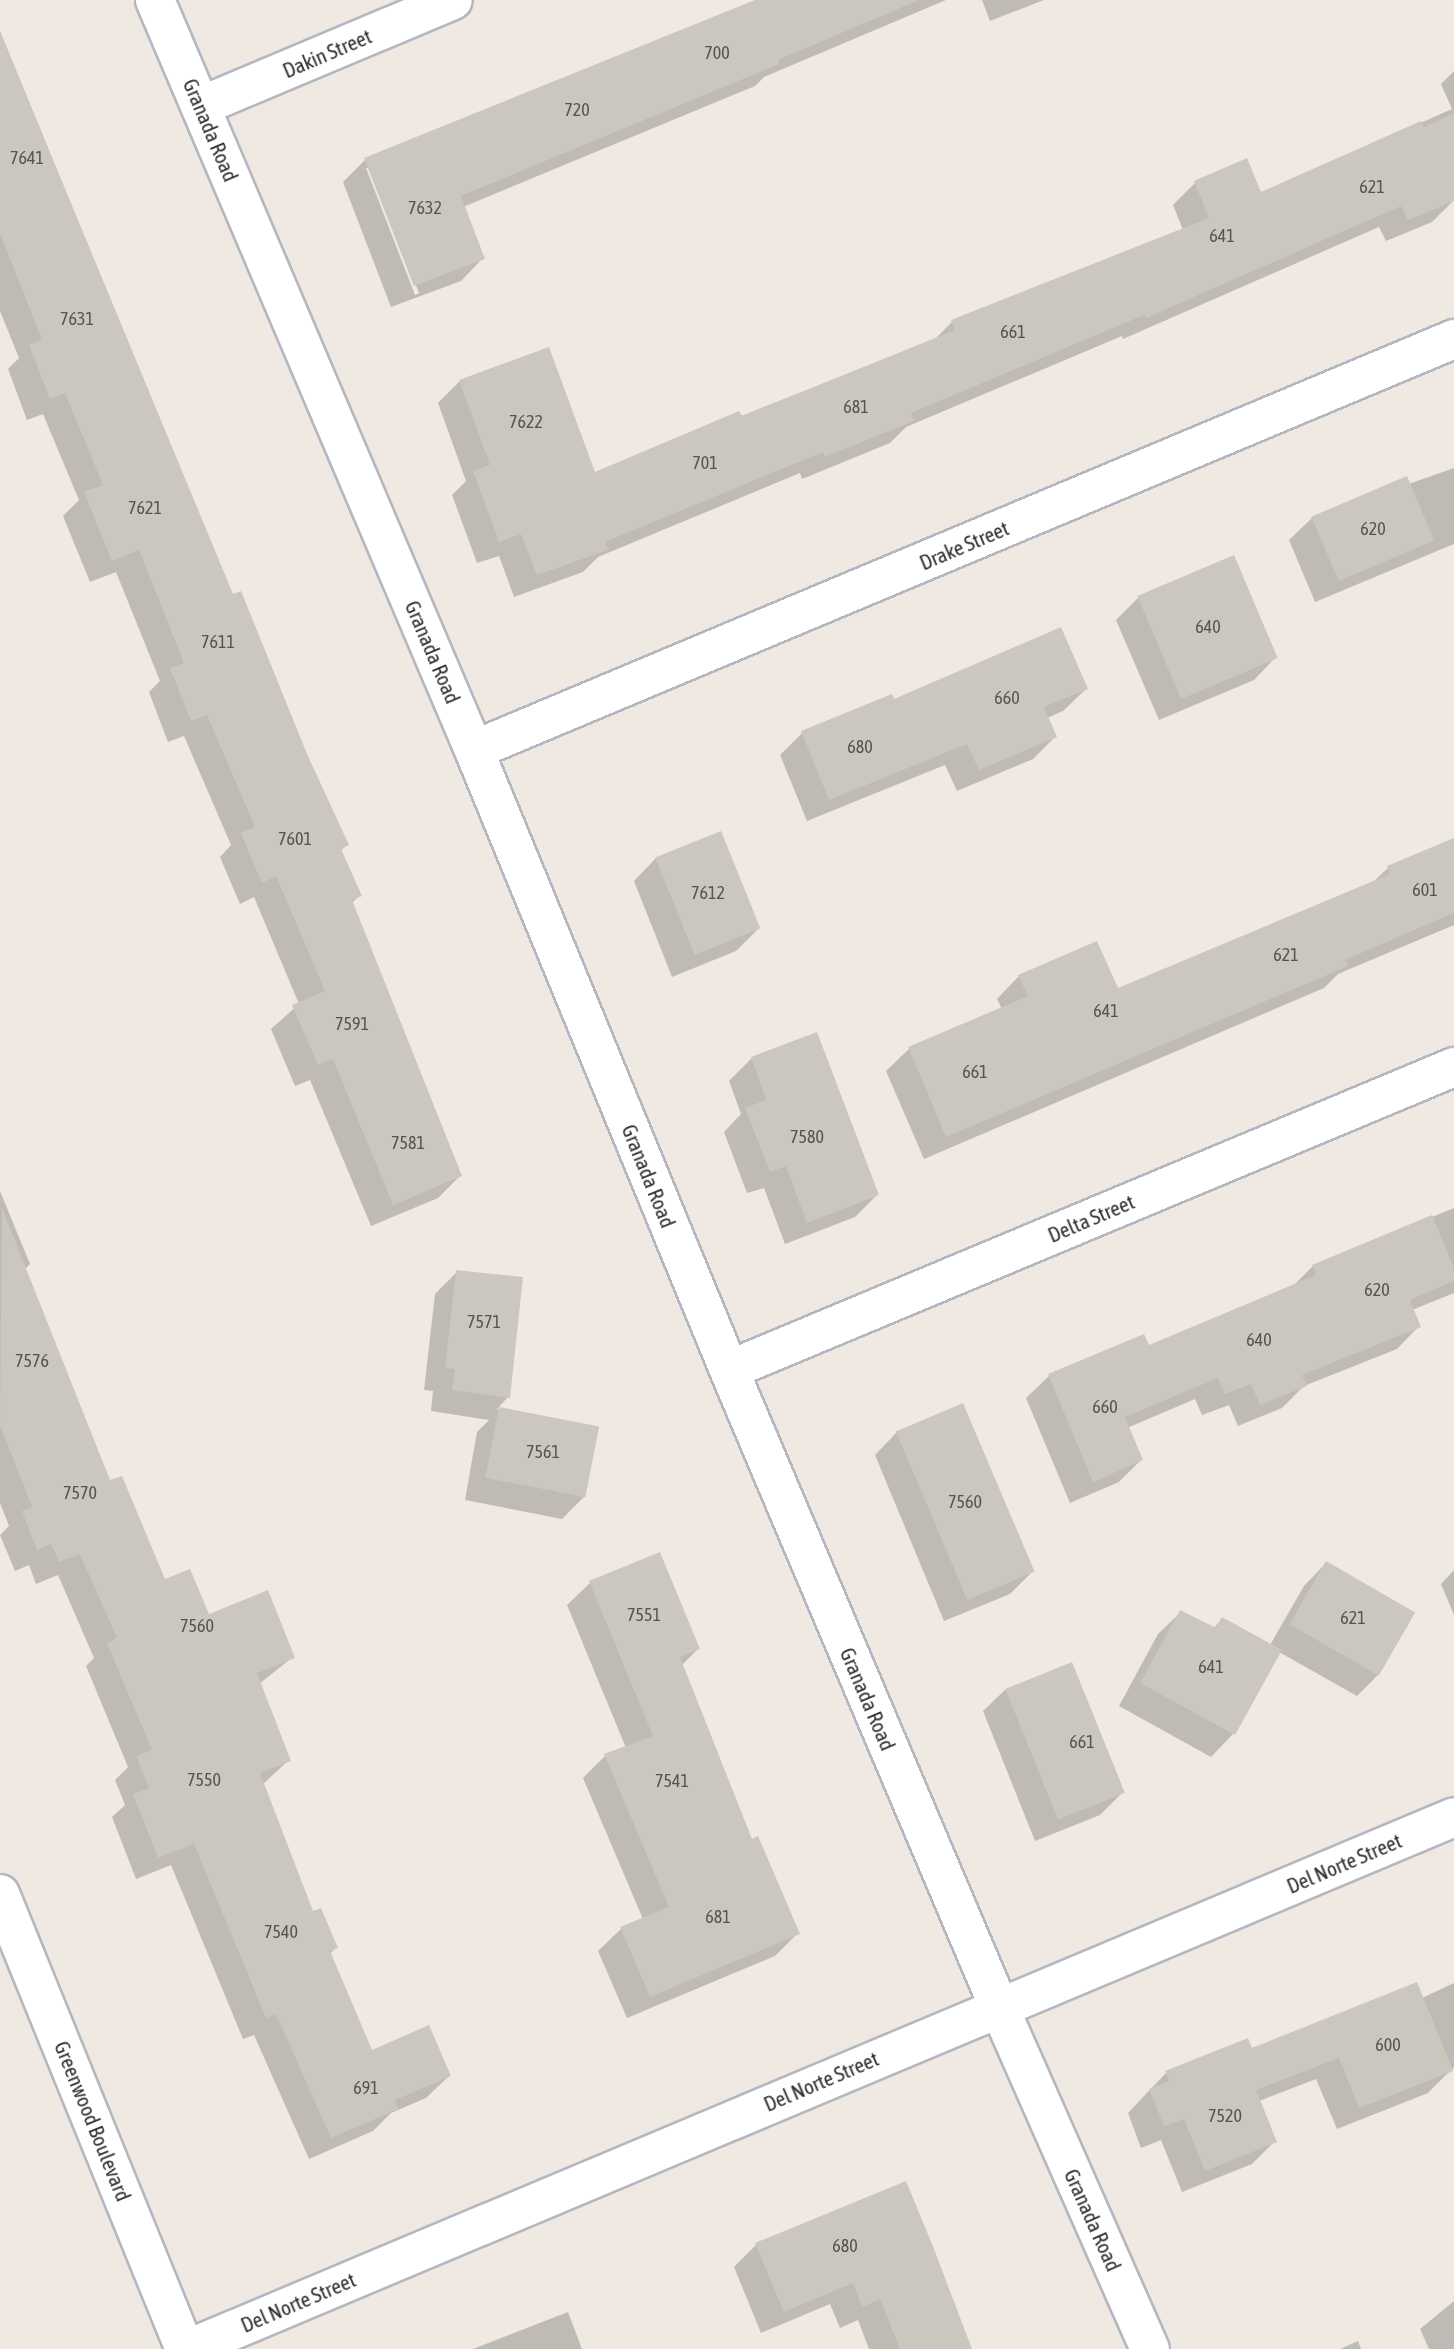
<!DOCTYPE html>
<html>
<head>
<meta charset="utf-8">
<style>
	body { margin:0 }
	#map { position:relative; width:1454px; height:2349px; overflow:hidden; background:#efe9e1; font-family:"Asap Condensed",sans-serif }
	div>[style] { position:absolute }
	.shadow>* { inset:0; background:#0003 }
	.building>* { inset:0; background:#cbc7bf; transform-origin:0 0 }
	.roads { filter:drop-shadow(2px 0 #b4b7c1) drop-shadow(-2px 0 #b4b7c1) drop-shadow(0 2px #b4b7c1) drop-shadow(0 -2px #b4b7c1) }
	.minor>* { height:38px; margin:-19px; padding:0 19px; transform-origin:19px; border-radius:19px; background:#fff }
	.tertiary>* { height:38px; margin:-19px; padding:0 19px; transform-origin:19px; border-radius:19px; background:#fff }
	span { translate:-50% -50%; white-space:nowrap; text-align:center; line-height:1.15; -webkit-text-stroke:7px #fff; paint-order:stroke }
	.number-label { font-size:18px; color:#555452 }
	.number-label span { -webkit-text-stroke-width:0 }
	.street-label { font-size:21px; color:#2e2e2e }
</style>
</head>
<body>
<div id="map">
	<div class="shadow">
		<div style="clip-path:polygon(evenodd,758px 0,946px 0,764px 77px,755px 86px,463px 207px,483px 258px,461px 281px,391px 307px,343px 182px,365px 160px,758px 0,366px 168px,370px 168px,419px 293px,415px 295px,366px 168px)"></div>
		<div style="clip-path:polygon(982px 0,1044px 0,990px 21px)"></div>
		<div style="clip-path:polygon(0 31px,232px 596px,347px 845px,340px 851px,360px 895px,352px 903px,460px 1176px,438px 1198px,371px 1226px,310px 1080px,295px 1086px,271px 1029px,299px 1004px,254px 897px,240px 904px,220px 857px,231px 845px,184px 736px,168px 742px,149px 692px,160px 681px,116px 572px,90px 582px,63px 516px,79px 500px,43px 414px,27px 420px,8px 369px,19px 358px,0 311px)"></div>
		<div style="clip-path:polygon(1454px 71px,1454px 200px,1432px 222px,1386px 241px,1379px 227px,1123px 339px,1122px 336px,906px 427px,890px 443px,802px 479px,800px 473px,598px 557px,583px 572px,514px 597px,499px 556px,477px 563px,452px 495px,466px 481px,438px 403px,460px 381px,594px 474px,934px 340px,952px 322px,1183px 230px,1173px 205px,1195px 183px,1261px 194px,1452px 109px,1441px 84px)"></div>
		<div style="clip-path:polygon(1454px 468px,1454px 544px,1315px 602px,1289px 540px,1312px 518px)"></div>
		<div style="clip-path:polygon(1138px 598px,1276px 657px,1254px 680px,1159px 720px,1116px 620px)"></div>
		<div style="clip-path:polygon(1086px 689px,1063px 711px,1047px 718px,1055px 737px,1033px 759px,957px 791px,945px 765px,807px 821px,780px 755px,802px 733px,893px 701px)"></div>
		<div style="clip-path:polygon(1454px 841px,1454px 925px,1338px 974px,1324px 988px,924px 1159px,886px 1071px,909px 1049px,1002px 1009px,997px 999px,1019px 976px,1118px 990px,1371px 884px,1388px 868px)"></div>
		<div style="clip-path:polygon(656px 858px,758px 929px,736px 951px,672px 977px,634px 881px)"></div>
		<div style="clip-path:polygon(816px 1035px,877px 1195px,855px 1217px,785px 1244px,764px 1188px,747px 1193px,724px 1132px,741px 1114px,729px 1081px,751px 1059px)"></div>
		<div style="clip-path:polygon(0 1191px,30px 1264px,25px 1269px,109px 1482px,164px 1582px,208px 1616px,293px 1657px,259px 1684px,289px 1760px,262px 1785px,312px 1913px,336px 1947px,330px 1954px,371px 2053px,449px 2076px,426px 2098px,391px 2113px,373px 2131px,309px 2159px,254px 2035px,243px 2039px,171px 1865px,136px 1879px,112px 1817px,125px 1805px,115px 1780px,128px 1767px,86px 1666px,94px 1658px,58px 1575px,36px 1584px,29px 1565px,15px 1571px,0 1535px,9px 1526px,0 1503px)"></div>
		<div style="clip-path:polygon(1454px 1208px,1454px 1293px,1412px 1310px,1419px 1326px,1397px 1349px,1304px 1386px,1282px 1408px,1238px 1426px,1229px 1405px,1202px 1415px,1195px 1399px,1127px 1428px,1141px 1460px,1119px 1482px,1070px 1503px,1026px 1398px,1049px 1376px,1143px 1336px,1148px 1347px,1292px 1287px,1313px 1266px)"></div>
		<div style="clip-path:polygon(457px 1272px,508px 1397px,497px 1409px,597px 1427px,585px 1496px,562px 1519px,465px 1500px,477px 1432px,489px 1420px,431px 1411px,433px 1391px,424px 1390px,435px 1294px)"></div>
		<div style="clip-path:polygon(897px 1432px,1032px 1572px,1010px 1594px,944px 1621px,875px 1455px)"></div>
		<div style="clip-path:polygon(1326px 1563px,1379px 1674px,1357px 1696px,1279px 1652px,1233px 1734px,1211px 1757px,1119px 1706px,1158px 1634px,1181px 1612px,1213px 1629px,1222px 1619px,1270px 1645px,1304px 1586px)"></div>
		<div style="clip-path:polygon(1454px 1570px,1454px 1615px,1441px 1584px)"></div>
		<div style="clip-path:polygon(590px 1583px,698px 1649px,682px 1665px,751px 1841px,797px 1934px,775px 1956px,627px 2018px,598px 1951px,621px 1929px,643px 1919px,583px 1778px,605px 1756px,626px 1748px,567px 1605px)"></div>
		<div style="clip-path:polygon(1071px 1664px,1122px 1793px,1100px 1815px,1035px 1841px,983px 1711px,1006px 1689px)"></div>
		<div style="clip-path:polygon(1454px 1983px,1454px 2067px,1428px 2093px,1337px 2129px,1316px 2079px,1259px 2101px,1275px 2141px,1252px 2164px,1182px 2192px,1161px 2140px,1141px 2148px,1128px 2113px,1166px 2073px,1422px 1998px)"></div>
		<div style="clip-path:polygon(905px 2183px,971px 2349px,869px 2349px,858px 2320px,840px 2328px,830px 2304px,761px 2333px,734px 2267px,756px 2245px)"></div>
		<div style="clip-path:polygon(1454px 2301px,1454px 2349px,1429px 2349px,1420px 2329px)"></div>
		<div style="clip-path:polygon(568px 2312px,582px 2349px,473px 2349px)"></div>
		<div style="clip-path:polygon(1358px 2341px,1361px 2349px,1340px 2349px)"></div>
	</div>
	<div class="building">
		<div style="clip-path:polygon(755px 0,919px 0,778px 60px,779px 64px,461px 196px,485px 259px,414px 286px,364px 158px)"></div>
		<div style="clip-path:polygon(0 32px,233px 594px,241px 591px,307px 754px,349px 845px,341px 849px,362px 896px,352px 900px,462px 1176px,393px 1205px,333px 1059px,318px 1065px,292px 1005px,325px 991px,276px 876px,262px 883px,241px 833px,255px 827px,207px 715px,191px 721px,170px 668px,184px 663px,139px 550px,112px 561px,84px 492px,103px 485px,65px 393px,50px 399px,29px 345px,42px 340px,0 233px)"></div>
		<div style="clip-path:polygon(1454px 113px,1454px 201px,1408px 220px,1401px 206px,1146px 318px,1144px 315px,911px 413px,914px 421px,825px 457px,823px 452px,605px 542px,608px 550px,537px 575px,521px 534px,499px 542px,473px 471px,490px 465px,459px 380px,549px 347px,595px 472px,739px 411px,742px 416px,955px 330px,951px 320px,1209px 218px,1194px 181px,1247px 158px,1261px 192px,1421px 121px,1424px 127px)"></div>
		<div style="left:1407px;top:476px;width:70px;height:104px;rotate:67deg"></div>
		<div style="left:1234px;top:555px;width:112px;height:105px;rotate:67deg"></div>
		<div style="clip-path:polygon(1061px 627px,1088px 689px,1044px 707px,1057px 737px,979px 770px,967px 744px,829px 800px,801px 731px,892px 694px,894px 699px)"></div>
		<div style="left:721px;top:831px;width:105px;height:71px;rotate:68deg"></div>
		<div style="clip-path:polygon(1454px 838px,1454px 913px,1345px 960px,1348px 966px,946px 1137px,908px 1047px,1028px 996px,1018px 975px,1097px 941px,1118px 988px,1390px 874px,1387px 866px)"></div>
		<div style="clip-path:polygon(817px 1032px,879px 1195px,807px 1223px,786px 1166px,770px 1172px,745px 1108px,766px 1100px,751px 1057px)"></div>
		<div style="clip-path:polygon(2px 1208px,110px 1480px,122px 1476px,165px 1579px,190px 1569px,209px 1614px,268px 1590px,295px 1658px,257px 1673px,291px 1761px,260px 1773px,313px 1911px,321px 1908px,338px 1948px,330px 1951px,372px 2050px,429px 2025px,451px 2076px,395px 2100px,398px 2109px,331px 2138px,276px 2014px,266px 2018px,194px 1844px,158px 1858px,133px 1794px,149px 1788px,136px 1756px,152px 1750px,107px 1643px,117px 1638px,80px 1554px,59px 1562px,51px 1544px,37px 1550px,22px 1511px,32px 1507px,0 1425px)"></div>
		<div style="clip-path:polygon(1432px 1215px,1454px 1268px,1454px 1281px,1410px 1300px,1421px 1327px,1302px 1375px,1307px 1386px,1260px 1405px,1251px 1384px,1225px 1394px,1218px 1378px,1125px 1417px,1143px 1460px,1093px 1482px,1048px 1374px,1144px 1334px,1149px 1345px,1316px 1275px,1312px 1265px)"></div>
		<div style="clip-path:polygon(456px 1270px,523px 1277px,510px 1398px,452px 1390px,455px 1369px,445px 1368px)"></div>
		<div style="left:963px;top:1403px;width:183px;height:73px;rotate:67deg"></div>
		<div style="left:499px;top:1407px;width:102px;height:72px;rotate:11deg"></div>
		<div style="clip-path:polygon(660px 1552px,700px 1649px,680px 1657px,752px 1839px,758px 1836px,800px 1934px,650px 1997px,620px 1927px,669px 1907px,604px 1754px,653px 1736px,589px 1581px)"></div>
		<div style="left:1326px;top:1561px;width:103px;height:73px;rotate:30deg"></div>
		<div style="clip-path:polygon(1180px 1610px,1216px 1628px,1222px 1617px,1282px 1650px,1235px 1735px,1140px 1683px)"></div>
		<div style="left:1072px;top:1662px;width:141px;height:72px;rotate:68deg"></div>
		<div style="clip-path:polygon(1417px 1982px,1453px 2071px,1359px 2108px,1339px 2058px,1256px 2090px,1277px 2142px,1205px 2171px,1184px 2119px,1164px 2126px,1149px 2089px,1169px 2081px,1165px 2071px,1248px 2038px,1252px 2048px)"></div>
		<div style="clip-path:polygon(906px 2181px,934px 2249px,972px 2349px,900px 2349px,880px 2299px,862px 2307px,853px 2283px,784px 2312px,755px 2243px)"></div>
	</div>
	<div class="roads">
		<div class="minor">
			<div style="left:155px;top:0;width:815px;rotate:66.96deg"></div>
			<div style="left:474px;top:750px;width:670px;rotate:67.64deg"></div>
			<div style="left:729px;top:1370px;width:692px;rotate:67.03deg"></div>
			<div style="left:999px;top:2007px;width:374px;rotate:66.2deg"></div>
			<div style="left:201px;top:106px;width:273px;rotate:-22.8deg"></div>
			<div style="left:474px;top:750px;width:1063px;rotate:-22.75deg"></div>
			<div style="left:729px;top:1370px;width:786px;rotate:-22.68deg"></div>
			<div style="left:188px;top:2349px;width:1373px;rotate:-22.79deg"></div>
		</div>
		<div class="tertiary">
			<div style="left:0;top:1894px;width:491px;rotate:67.9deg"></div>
		</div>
	</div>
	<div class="number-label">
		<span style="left:717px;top:53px">700</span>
		<span style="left:577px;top:110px">720</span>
		<span style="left:27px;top:158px">7641</span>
		<span style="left:1372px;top:187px">621</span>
		<span style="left:425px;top:208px">7632</span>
		<span style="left:1222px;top:236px">641</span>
		<span style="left:77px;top:319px">7631</span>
		<span style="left:1013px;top:332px">661</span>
		<span style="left:856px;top:407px">681</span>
		<span style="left:526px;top:422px">7622</span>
		<span style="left:705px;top:463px">701</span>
		<span style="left:145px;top:508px">7621</span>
		<span style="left:1373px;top:529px">620</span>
		<span style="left:1208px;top:627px">640</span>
		<span style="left:218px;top:642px">7611</span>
		<span style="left:1007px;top:698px">660</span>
		<span style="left:860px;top:747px">680</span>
		<span style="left:295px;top:839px">7601</span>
		<span style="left:1425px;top:890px">601</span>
		<span style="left:708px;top:893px">7612</span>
		<span style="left:1286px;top:955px">621</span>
		<span style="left:1106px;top:1011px">641</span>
		<span style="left:352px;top:1024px">7591</span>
		<span style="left:975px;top:1072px">661</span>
		<span style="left:807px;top:1137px">7580</span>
		<span style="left:408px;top:1143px">7581</span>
		<span style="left:1377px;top:1290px">620</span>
		<span style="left:484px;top:1322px">7571</span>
		<span style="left:1259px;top:1340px">640</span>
		<span style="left:32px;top:1361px">7576</span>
		<span style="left:1105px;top:1407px">660</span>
		<span style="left:543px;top:1452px">7561</span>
		<span style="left:80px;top:1493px">7570</span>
		<span style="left:965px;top:1502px">7560</span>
		<span style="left:644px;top:1615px">7551</span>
		<span style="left:1353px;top:1618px">621</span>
		<span style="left:197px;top:1626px">7560</span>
		<span style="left:1211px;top:1667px">641</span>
		<span style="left:1082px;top:1742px">661</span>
		<span style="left:204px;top:1780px">7550</span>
		<span style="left:672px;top:1781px">7541</span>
		<span style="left:718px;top:1917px">681</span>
		<span style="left:281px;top:1932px">7540</span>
		<span style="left:1388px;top:2045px">600</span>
		<span style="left:366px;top:2088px">691</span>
		<span style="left:1225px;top:2116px">7520</span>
		<span style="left:845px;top:2246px">680</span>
	</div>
	<div class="street-label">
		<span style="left:327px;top:53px;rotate:-23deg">Dakin Street</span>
		<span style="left:211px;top:130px;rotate:67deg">Granada Road</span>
		<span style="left:964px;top:545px;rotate:-23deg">Drake Street</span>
		<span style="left:433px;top:652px;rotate:67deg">Granada Road</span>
		<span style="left:649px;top:1176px;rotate:68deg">Granada Road</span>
		<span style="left:1091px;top:1218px;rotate:-23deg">Delta Street</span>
		<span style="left:868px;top:1699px;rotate:67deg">Granada Road</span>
		<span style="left:1344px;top:1863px;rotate:-23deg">Del Norte Street</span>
		<span style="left:821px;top:2081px;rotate:-23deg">Del Norte Street</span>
		<span style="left:93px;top:2121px;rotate:68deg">Greenwood Boulevard</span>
		<span style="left:1093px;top:2220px;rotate:66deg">Granada Road</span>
		<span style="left:298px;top:2302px;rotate:-23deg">Del Norte Street</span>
	</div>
</div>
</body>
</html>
